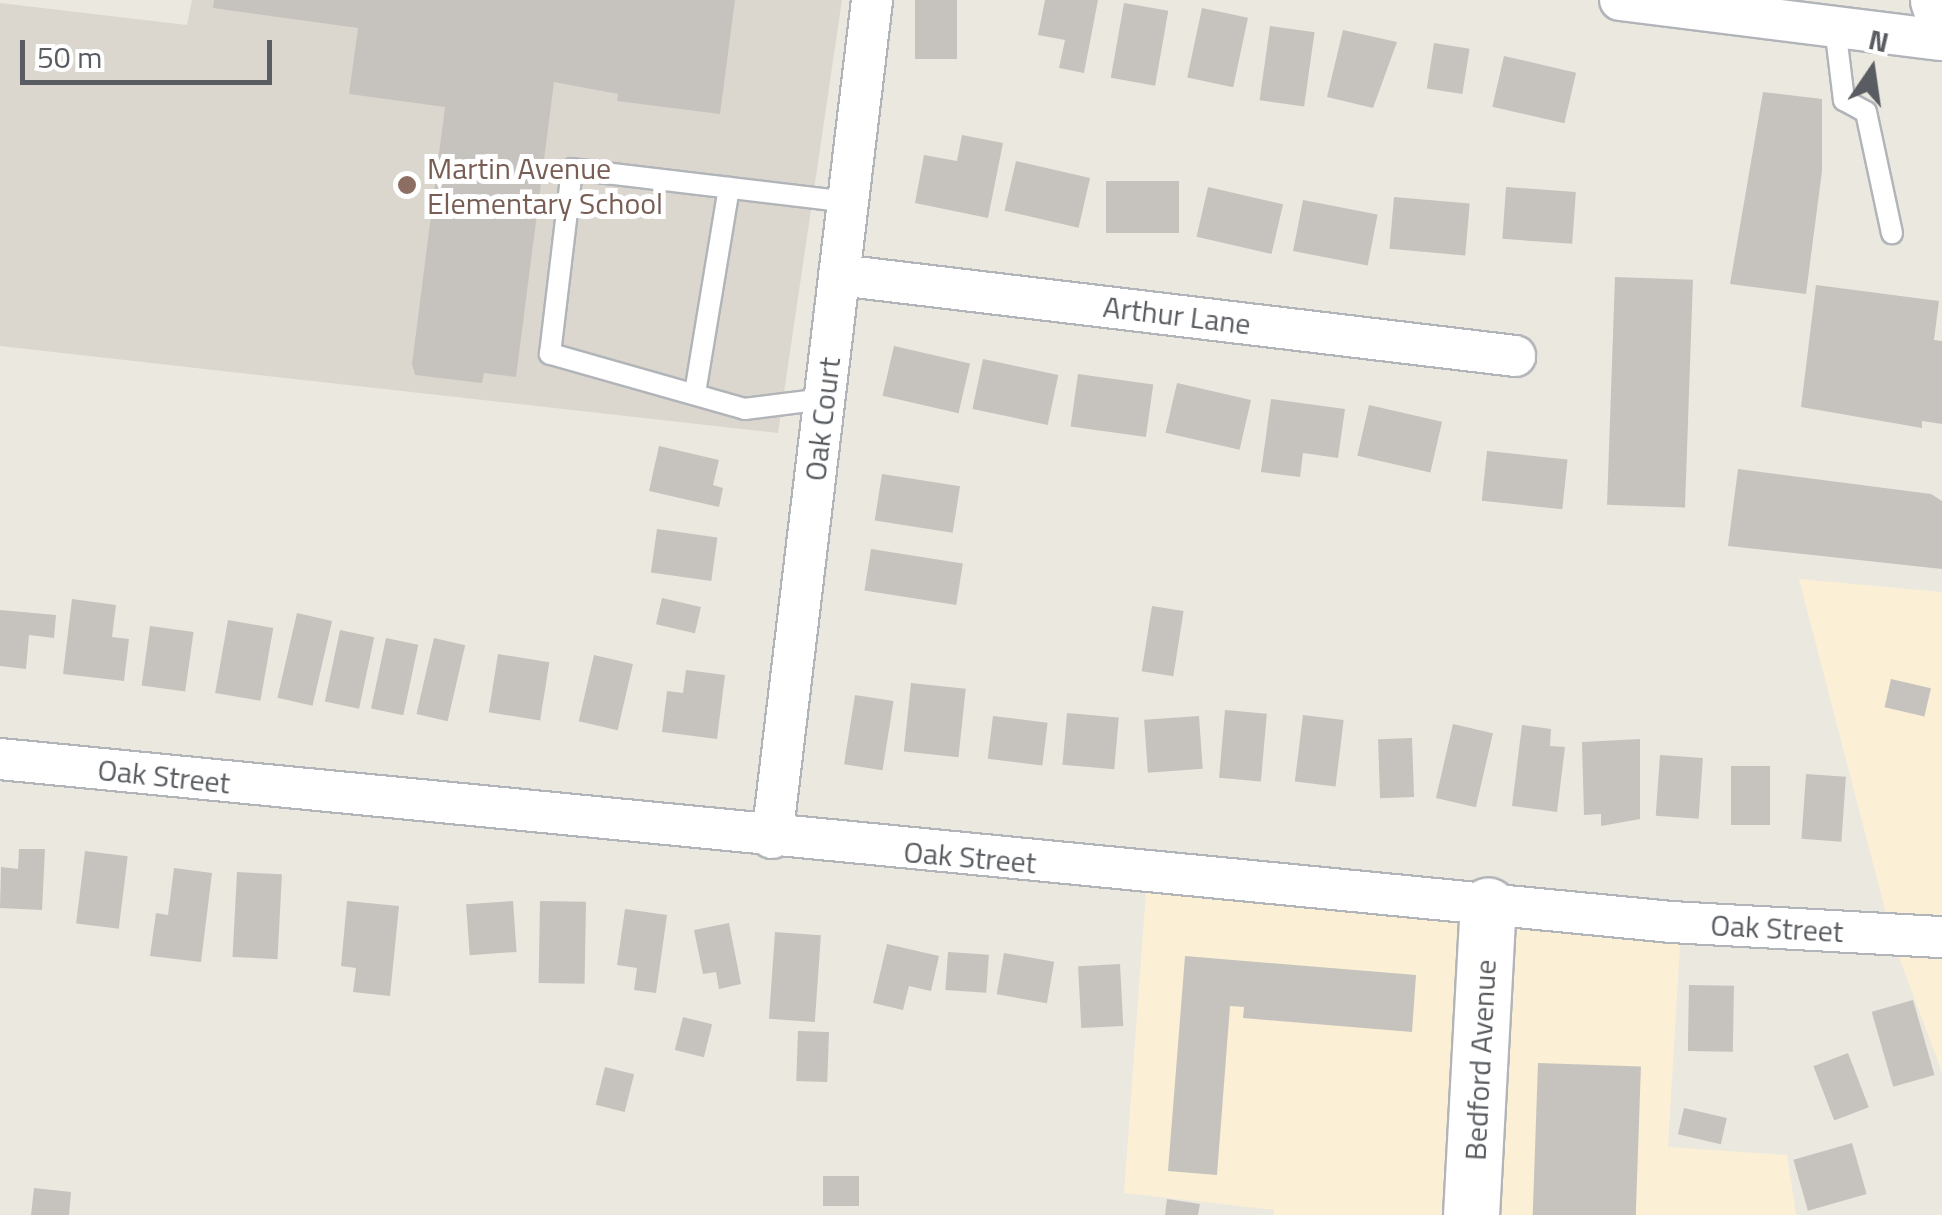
<!DOCTYPE html>
<html>
<head>
<meta charset="utf-8">
<style>
	body { margin:0 }
	#map { position:relative; width:1942px; height:1215px; overflow:hidden; background:#ebe8e0; font-family:"Titillium Web",sans-serif }
	div>[style] { position:absolute }
	.commercial>* { inset:0; background:#fbf0d6 }
	.education>* { inset:0; background:#dbd7cf }
	.building>* { inset:0; background:#c6c3be; transform-origin:0 0 }
	.roads { filter:drop-shadow(2px 0 #b1b4b8) drop-shadow(-2px 0 #b1b4b8) drop-shadow(0 2px #b1b4b8) drop-shadow(0 -2px #b1b4b8) }
	.lane>* { height:20px; margin:-10px; padding:0 10px; transform-origin:10px; border-radius:10px; background:#fff }
	.street>* { height:40px; margin:-20px; padding:0 20px; transform-origin:20px; border-radius:20px; background:#fff }
	.secondary>* { height:55px; margin:-27.5px; padding:0 27.5px; transform-origin:27.5px; border-radius:27.5px; background:#fff }
	.dots>* { width:28px; height:28px; translate:-50% -50%; box-sizing:border-box; border:5px solid #fff; border-radius:50% }
	span { translate:-50% -50%; white-space:nowrap; text-align:center; line-height:1.15; -webkit-text-stroke:10px #fff; paint-order:stroke }
	.education-label { font-size:30px; color:#785e54 }
	.left { translate:0 -50%; text-align:left }
	.street-label { font-size:30px; color:#595d61 }
	.north { position:absolute; left:1822px; top:20px; width:100px; height:100px; -webkit-text-stroke:8px #fff; paint-order:stroke; rotate:13deg; font-size:28px; font-weight:700; line-height:40px; text-align:center; color:#595d61 }
	.north::after { content:''; display:block; margin:auto; width:35px; height:45px; background:#595d61; clip-path:polygon(50% 0,100% 100%,50% 72%,0 100%) }
	.scale { position:absolute; left:20px; top:40px; width:252px; height:45px; box-sizing:border-box; border:5px solid #595d61; border-top:0; padding-left:12px; font-size:30px; line-height:35px; white-space:nowrap; color:#595d61; -webkit-text-stroke:8px #fff; paint-order:stroke }
</style>
</head>
<body>
<div id="map">
	<div class="commercial">
		<div style="clip-path:polygon(1799px 579px,1942px 592px,1942px 1072px,1894px 944px)"></div>
		<div style="clip-path:polygon(1147px 878px,1681px 928px,1668px 1147px,1787px 1155px,1796px 1215px,1274px 1215px,1274px 1210px,1124px 1193px)"></div>
	</div>
	<div class="education">
		<div style="clip-path:polygon(192px 0,842px 0,778px 433px,0 346px,0 3px,187px 25px)"></div>
	</div>
	<div class="building">
		<div style="clip-path:polygon(214px 0,735px 0,720px 114px,617px 101px,618px 94px,554px 82px,516px 377px,484px 373px,482px 383px,415px 375px,412px 364px,445px 107px,349px 94px,358px 28px,213px 8px)"></div>
		<div style="left:915px;top:0;width:42px;height:59px"></div>
		<div style="clip-path:polygon(1045px 0,1098px 0,1084px 73px,1059px 68px,1065px 40px,1038px 35px)"></div>
		<div style="left:1124px;top:3px;width:45px;height:76px;rotate:10deg"></div>
		<div style="left:1202px;top:8px;width:47px;height:71px;rotate:12deg"></div>
		<div style="left:1270px;top:26px;width:45px;height:75px;rotate:8deg"></div>
		<div style="clip-path:polygon(1343px 30px,1397px 42px,1373px 108px,1327px 97px)"></div>
		<div style="left:1434px;top:43px;width:36px;height:46px;rotate:9deg"></div>
		<div style="left:1504px;top:56px;width:74px;height:52px;rotate:13deg"></div>
		<div style="clip-path:polygon(1763px 92px,1822px 99px,1822px 171px,1806px 294px,1730px 284px)"></div>
		<div style="clip-path:polygon(962px 135px,1003px 143px,988px 218px,915px 203px,924px 155px,957px 161px)"></div>
		<div style="left:1016px;top:161px;width:76px;height:51px;rotate:13deg"></div>
		<div style="left:1106px;top:181px;width:73px;height:52px"></div>
		<div style="left:1208px;top:187px;width:77px;height:51px;rotate:13deg"></div>
		<div style="left:1506px;top:187px;width:70px;height:52px;rotate:4deg"></div>
		<div style="left:1394px;top:197px;width:76px;height:52px;rotate:5deg"></div>
		<div style="left:1303px;top:200px;width:76px;height:52px;rotate:11deg"></div>
		<div style="left:1615px;top:277px;width:78px;height:228px;rotate:2deg"></div>
		<div style="clip-path:polygon(1816px 285px,1939px 301px,1934px 340px,1942px 341px,1942px 424px,1922px 421px,1922px 428px,1801px 407px)"></div>
		<div style="left:894px;top:346px;width:78px;height:51px;rotate:13deg"></div>
		<div style="left:983px;top:359px;width:77px;height:51px;rotate:12deg"></div>
		<div style="left:1078px;top:374px;width:76px;height:53px;rotate:8deg"></div>
		<div style="left:1177px;top:383px;width:76px;height:51px;rotate:13deg"></div>
		<div style="clip-path:polygon(1271px 399px,1345px 409px,1338px 458px,1303px 453px,1300px 477px,1261px 472px)"></div>
		<div style="left:1369px;top:405px;width:75px;height:52px;rotate:13deg"></div>
		<div style="clip-path:polygon(659px 446px,719px 460px,713px 485px,723px 488px,719px 507px,649px 491px)"></div>
		<div style="left:1487px;top:451px;width:81px;height:50px;rotate:6deg"></div>
		<div style="clip-path:polygon(1738px 469px,1931px 494px,1942px 501px,1942px 569px,1728px 546px)"></div>
		<div style="left:882px;top:474px;width:79px;height:47px;rotate:9deg"></div>
		<div style="left:657px;top:529px;width:61px;height:44px;rotate:8deg"></div>
		<div style="left:871px;top:549px;width:93px;height:42px;rotate:9deg"></div>
		<div style="left:662px;top:598px;width:40px;height:27px;rotate:13deg"></div>
		<div style="clip-path:polygon(72px 599px,116px 605px,112px 637px,129px 639px,124px 681px,63px 674px)"></div>
		<div style="left:1152px;top:606px;width:32px;height:66px;rotate:9deg"></div>
		<div style="clip-path:polygon(0 610px,56px 615px,54px 638px,29px 635px,26px 669px,0 666px)"></div>
		<div style="left:297px;top:613px;width:36px;height:87px;rotate:13deg"></div>
		<div style="left:228px;top:620px;width:46px;height:74px;rotate:10deg"></div>
		<div style="left:150px;top:626px;width:44px;height:60px;rotate:8deg"></div>
		<div style="left:340px;top:630px;width:35px;height:73px;rotate:12deg"></div>
		<div style="left:386px;top:638px;width:33px;height:72px;rotate:12deg"></div>
		<div style="left:434px;top:638px;width:32px;height:78px;rotate:13deg"></div>
		<div style="left:498px;top:654px;width:52px;height:59px;rotate:9deg"></div>
		<div style="left:594px;top:655px;width:40px;height:68px;rotate:13deg"></div>
		<div style="clip-path:polygon(686px 670px,725px 675px,717px 739px,662px 732px,667px 691px,683px 693px)"></div>
		<div style="left:1891px;top:679px;width:41px;height:29px;rotate:13deg"></div>
		<div style="left:911px;top:683px;width:55px;height:69px;rotate:6deg"></div>
		<div style="left:855px;top:695px;width:39px;height:70px;rotate:9deg"></div>
		<div style="left:1225px;top:710px;width:42px;height:68px;rotate:5deg"></div>
		<div style="left:1067px;top:713px;width:52px;height:52px;rotate:5deg"></div>
		<div style="left:1303px;top:715px;width:41px;height:67px;rotate:7deg"></div>
		<div style="left:993px;top:716px;width:55px;height:43px;rotate:7deg"></div>
		<div style="left:1199px;top:716px;width:53px;height:55px;rotate:86deg"></div>
		<div style="left:1453px;top:724px;width:41px;height:76px;rotate:13deg"></div>
		<div style="clip-path:polygon(1522px 725px,1551px 729px,1550px 746px,1565px 747px,1557px 812px,1512px 806px)"></div>
		<div style="left:1412px;top:738px;width:59px;height:34px;rotate:88deg"></div>
		<div style="clip-path:polygon(1640px 739px,1640px 819px,1601px 826px,1601px 814px,1584px 815px,1582px 742px)"></div>
		<div style="left:1660px;top:755px;width:43px;height:61px;rotate:4deg"></div>
		<div style="left:1731px;top:766px;width:39px;height:59px"></div>
		<div style="left:1806px;top:774px;width:40px;height:65px;rotate:4deg"></div>
		<div style="clip-path:polygon(19px 849px,45px 849px,42px 910px,0 908px,1px 867px,18px 869px)"></div>
		<div style="left:85px;top:851px;width:43px;height:73px;rotate:7deg"></div>
		<div style="clip-path:polygon(174px 868px,212px 873px,201px 962px,150px 956px,156px 913px,168px 915px)"></div>
		<div style="left:237px;top:872px;width:45px;height:85px;rotate:3deg"></div>
		<div style="clip-path:polygon(347px 901px,399px 906px,390px 996px,353px 992px,356px 968px,341px 966px)"></div>
		<div style="left:513px;top:901px;width:51px;height:47px;rotate:86deg"></div>
		<div style="left:540px;top:901px;width:46px;height:82px;rotate:1deg"></div>
		<div style="clip-path:polygon(625px 909px,667px 915px,656px 993px,634px 990px,637px 968px,617px 965px)"></div>
		<div style="clip-path:polygon(729px 923px,741px 984px,719px 989px,716px 972px,703px 974px,694px 930px)"></div>
		<div style="left:775px;top:932px;width:46px;height:87px;rotate:4deg"></div>
		<div style="clip-path:polygon(887px 944px,939px 956px,931px 991px,909px 986px,903px 1010px,873px 1003px)"></div>
		<div style="left:948px;top:952px;width:41px;height:38px;rotate:4deg"></div>
		<div style="left:1004px;top:953px;width:51px;height:42px;rotate:10deg"></div>
		<div style="clip-path:polygon(1185px 956px,1416px 975px,1412px 1032px,1243px 1018px,1244px 1007px,1230px 1006px,1217px 1175px,1168px 1171px)"></div>
		<div style="left:1120px;top:964px;width:62px;height:42px;rotate:87deg"></div>
		<div style="left:1689px;top:985px;width:45px;height:66px;rotate:1deg"></div>
		<div style="left:1913px;top:1000px;width:78px;height:43px;rotate:74deg"></div>
		<div style="left:683px;top:1017px;width:30px;height:34px;rotate:14deg"></div>
		<div style="left:798px;top:1031px;width:31px;height:50px;rotate:2deg"></div>
		<div style="left:1848px;top:1053px;width:58px;height:37px;rotate:69deg"></div>
		<div style="left:1538px;top:1063px;width:103px;height:153px;rotate:2deg"></div>
		<div style="left:605px;top:1067px;width:30px;height:39px;rotate:14deg"></div>
		<div style="left:1684px;top:1108px;width:44px;height:27px;rotate:13deg"></div>
		<div style="left:1852px;top:1143px;width:53px;height:61px;rotate:74deg"></div>
		<div style="left:823px;top:1176px;width:36px;height:30px"></div>
		<div style="clip-path:polygon(34px 1188px,71px 1192px,69px 1215px,31px 1215px)"></div>
		<div style="clip-path:polygon(1167px 1199px,1200px 1204px,1198px 1215px,1165px 1215px)"></div>
	</div>
	<div class="roads">
		<div class="lane">
			<div style="left:1835px;top:27px;width:74px;rotate:83deg"></div>
			<div style="left:1844px;top:100px;width:25px;rotate:29deg"></div>
			<div style="left:1866px;top:112px;width:124px;rotate:77.9deg"></div>
			<div style="left:695px;top:393px;width:208px;rotate:-80.6deg"></div>
			<div style="left:824px;top:399px;width:80px;rotate:172.8deg"></div>
			<div style="left:745px;top:409px;width:203px;rotate:-164.2deg"></div>
			<div style="left:550px;top:354px;width:186px;rotate:-83.2deg"></div>
			<div style="left:572px;top:169px;width:278px;rotate:6.8deg"></div>
		</div>
		<div class="street">
			<div style="left:1620px;top:0;width:324px;rotate:7.1deg"></div>
			<div style="left:839px;top:275px;width:681px;rotate:6.83deg"></div>
			<div style="left:0;top:759px;width:1679px;rotate:5.57deg"></div>
			<div style="left:1671px;top:922px;width:271px;rotate:3.2deg"></div>
			<div style="left:772px;top:838px;width:844px;rotate:-83.19deg"></div>
		</div>
		<div class="secondary">
			<div style="left:1938px;top:0;width:12px;rotate:70deg"></div>
			<div style="left:1471px;top:1215px;width:310px;rotate:-86.9deg"></div>
		</div>
	</div>
	<div class="dots">
		<div style="left:407px;top:185px;background:#8d6e63"></div>
	</div>
	<div class="education-label">
		<span class="left" style="left:427px;top:185px">Martin Avenue<br>Elementary School</span>
	</div>
	<div class="street-label">
		<span style="left:1177px;top:315px;rotate:7deg">Arthur Lane</span>
		<span style="left:822px;top:419px;rotate:-83deg">Oak Court</span>
		<span style="left:164px;top:776px;rotate:6deg">Oak Street</span>
		<span style="left:970px;top:857px;rotate:5deg">Oak Street</span>
		<span style="left:1777px;top:928px;rotate:3deg">Oak Street</span>
		<span style="left:1480px;top:1060px;rotate:-87deg">Bedford Avenue</span>
	</div>
	<div class="north">N</div>
	<div class="scale">50 m</div>
</div>
</body>
</html>
